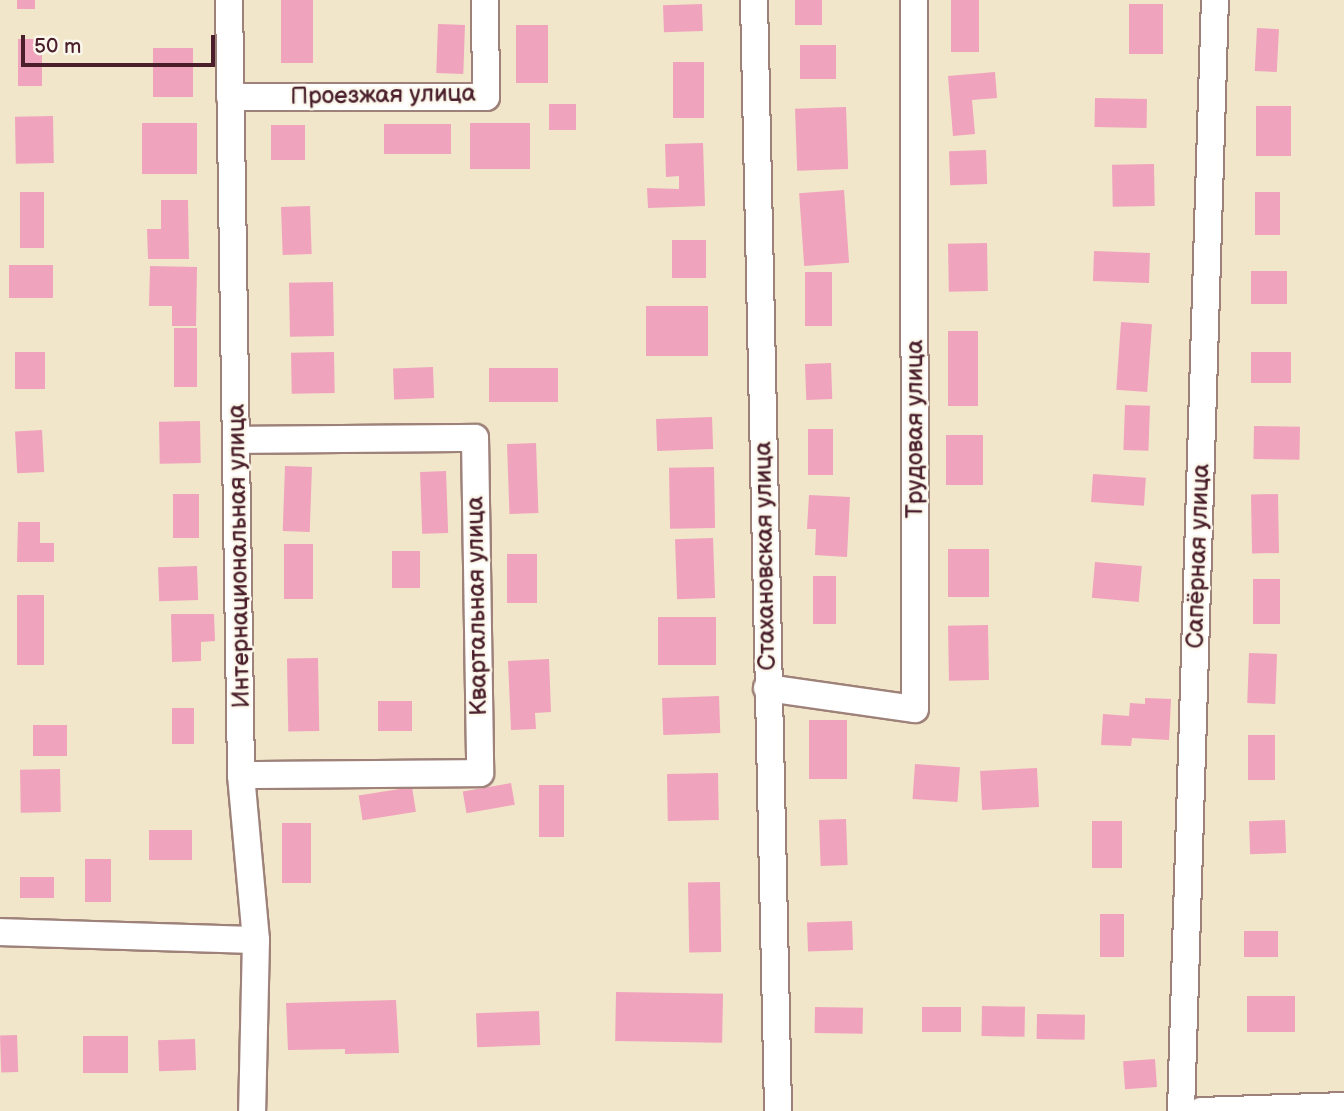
<!DOCTYPE html>
<html>
<head>
<meta charset="utf-8">
<style>
	body { margin:0 }
	#map { position:relative; width:1344px; height:1111px; overflow:hidden; background:#f1e6ca; font-family:"Balsamiq Sans",sans-serif }
	div>[style] { position:absolute }
	.building>* { inset:0; background:#f0a3bd; transform-origin:0 0 }
	.roads { filter:drop-shadow(2px 0 #9e827a) drop-shadow(-2px 0 #9e827a) drop-shadow(0 2px #9e827a) drop-shadow(0 -2px #9e827a) }
	.minor>* { height:26px; margin:-13px; padding:0 13px; transform-origin:13px; border-radius:13px; background:#fff }
	span { translate:-50% -50%; white-space:nowrap; text-align:center; line-height:1.15; -webkit-text-stroke:5px #fbf7ec; paint-order:stroke }
	.street-label { font-size:24px; color:#4a1f2b }
	.scale { position:absolute; left:21px; top:35px; width:194px; height:32px; box-sizing:border-box; border:4px solid #4a1f2b; border-top:0; padding-left:9px; font-size:21px; line-height:24px; white-space:nowrap; color:#4a1f2b; -webkit-text-stroke:5px #fbf7ec; paint-order:stroke }
</style>
</head>
<body>
<div id="map">
	<div class="building">
		<div style="left:17px;top:0;width:18px;height:9px"></div>
		<div style="left:281px;top:0;width:32px;height:63px"></div>
		<div style="left:795px;top:0;width:27px;height:25px"></div>
		<div style="left:951px;top:0;width:28px;height:52px"></div>
		<div style="left:702px;top:4px;width:27px;height:39px;rotate:88deg"></div>
		<div style="left:1129px;top:4px;width:34px;height:50px"></div>
		<div style="left:438px;top:24px;width:27px;height:49px;rotate:2deg"></div>
		<div style="left:516px;top:25px;width:32px;height:58px"></div>
		<div style="left:1257px;top:28px;width:22px;height:43px;rotate:3deg"></div>
		<div style="left:18px;top:39px;width:24px;height:47px"></div>
		<div style="left:800px;top:45px;width:36px;height:34px"></div>
		<div style="left:153px;top:48px;width:40px;height:49px"></div>
		<div style="left:673px;top:62px;width:31px;height:56px"></div>
		<div style="clip-path:polygon(995px 72px,997px 98px,972px 100px,975px 134px,953px 136px,948px 76px)"></div>
		<div style="left:1095px;top:98px;width:52px;height:29px;rotate:1deg"></div>
		<div style="left:549px;top:104px;width:27px;height:26px"></div>
		<div style="left:1256px;top:106px;width:35px;height:50px"></div>
		<div style="left:846px;top:107px;width:62px;height:51px;rotate:88deg"></div>
		<div style="left:53px;top:116px;width:47px;height:38px;rotate:89deg"></div>
		<div style="left:142px;top:123px;width:55px;height:51px"></div>
		<div style="left:470px;top:123px;width:60px;height:46px"></div>
		<div style="left:451px;top:124px;width:30px;height:67px;rotate:90deg"></div>
		<div style="left:271px;top:125px;width:34px;height:35px"></div>
		<div style="clip-path:polygon(703px 143px,705px 206px,648px 208px,647px 188px,679px 189px,679px 176px,666px 177px,665px 144px)"></div>
		<div style="left:986px;top:150px;width:34px;height:37px;rotate:88deg"></div>
		<div style="left:1154px;top:164px;width:42px;height:42px;rotate:89deg"></div>
		<div style="left:844px;top:190px;width:73px;height:45px;rotate:86deg"></div>
		<div style="left:20px;top:192px;width:24px;height:56px"></div>
		<div style="left:1255px;top:192px;width:25px;height:43px"></div>
		<div style="clip-path:polygon(161px 200px,188px 200px,189px 259px,148px 259px,147px 229px,161px 229px)"></div>
		<div style="left:310px;top:206px;width:48px;height:29px;rotate:88deg"></div>
		<div style="left:672px;top:240px;width:34px;height:38px"></div>
		<div style="left:987px;top:243px;width:48px;height:39px;rotate:89deg"></div>
		<div style="left:1094px;top:251px;width:56px;height:30px;rotate:2deg"></div>
		<div style="left:9px;top:265px;width:44px;height:33px"></div>
		<div style="clip-path:polygon(150px 266px,197px 267px,196px 326px,172px 326px,172px 306px,149px 306px)"></div>
		<div style="left:1251px;top:271px;width:36px;height:33px"></div>
		<div style="left:805px;top:272px;width:27px;height:54px"></div>
		<div style="left:333px;top:282px;width:54px;height:44px;rotate:89deg"></div>
		<div style="left:646px;top:306px;width:62px;height:50px"></div>
		<div style="left:1121px;top:322px;width:31px;height:68px;rotate:4deg"></div>
		<div style="left:197px;top:328px;width:59px;height:23px;rotate:90deg"></div>
		<div style="left:978px;top:331px;width:75px;height:30px;rotate:90deg"></div>
		<div style="left:15px;top:352px;width:30px;height:37px"></div>
		<div style="left:334px;top:352px;width:41px;height:43px;rotate:89deg"></div>
		<div style="left:1251px;top:352px;width:40px;height:31px"></div>
		<div style="left:831px;top:363px;width:36px;height:26px;rotate:88deg"></div>
		<div style="left:433px;top:367px;width:31px;height:40px;rotate:88deg"></div>
		<div style="left:489px;top:368px;width:69px;height:34px"></div>
		<div style="left:1125px;top:405px;width:25px;height:45px;rotate:2deg"></div>
		<div style="left:712px;top:417px;width:32px;height:56px;rotate:88deg"></div>
		<div style="left:200px;top:421px;width:42px;height:41px;rotate:89deg"></div>
		<div style="left:1254px;top:426px;width:46px;height:33px;rotate:1deg"></div>
		<div style="left:808px;top:429px;width:25px;height:46px"></div>
		<div style="left:42px;top:430px;width:42px;height:27px;rotate:87deg"></div>
		<div style="left:946px;top:435px;width:37px;height:50px"></div>
		<div style="left:536px;top:443px;width:70px;height:29px;rotate:88deg"></div>
		<div style="left:285px;top:466px;width:27px;height:65px;rotate:2deg"></div>
		<div style="left:714px;top:467px;width:61px;height:45px;rotate:89deg"></div>
		<div style="left:446px;top:471px;width:62px;height:26px;rotate:88deg"></div>
		<div style="left:1093px;top:474px;width:53px;height:28px;rotate:4deg"></div>
		<div style="left:173px;top:494px;width:26px;height:44px"></div>
		<div style="left:1278px;top:494px;width:59px;height:27px;rotate:89deg"></div>
		<div style="clip-path:polygon(809px 495px,850px 497px,847px 557px,815px 555px,816px 529px,807px 529px)"></div>
		<div style="clip-path:polygon(18px 522px,40px 522px,40px 543px,54px 543px,54px 562px,17px 562px)"></div>
		<div style="left:713px;top:538px;width:60px;height:38px;rotate:88deg"></div>
		<div style="left:284px;top:544px;width:29px;height:55px"></div>
		<div style="left:948px;top:549px;width:41px;height:48px"></div>
		<div style="left:420px;top:551px;width:37px;height:28px;rotate:90deg"></div>
		<div style="left:507px;top:554px;width:30px;height:49px"></div>
		<div style="left:1095px;top:562px;width:47px;height:36px;rotate:5deg"></div>
		<div style="left:197px;top:566px;width:34px;height:39px;rotate:88deg"></div>
		<div style="left:813px;top:576px;width:23px;height:48px"></div>
		<div style="left:1253px;top:579px;width:27px;height:45px"></div>
		<div style="left:17px;top:595px;width:27px;height:70px"></div>
		<div style="clip-path:polygon(171px 614px,214px 614px,215px 641px,201px 642px,201px 661px,172px 662px)"></div>
		<div style="left:658px;top:617px;width:58px;height:48px"></div>
		<div style="left:988px;top:625px;width:55px;height:40px;rotate:89deg"></div>
		<div style="left:1249px;top:653px;width:28px;height:50px;rotate:2deg"></div>
		<div style="left:318px;top:658px;width:73px;height:31px;rotate:89deg"></div>
		<div style="clip-path:polygon(549px 659px,551px 712px,535px 713px,536px 729px,511px 730px,508px 661px)"></div>
		<div style="left:719px;top:696px;width:37px;height:57px;rotate:88deg"></div>
		<div style="clip-path:polygon(1145px 698px,1171px 699px,1169px 740px,1132px 738px,1131px 746px,1101px 745px,1103px 714px,1129px 716px,1130px 703px,1145px 704px)"></div>
		<div style="left:412px;top:701px;width:30px;height:34px;rotate:90deg"></div>
		<div style="left:172px;top:708px;width:22px;height:36px"></div>
		<div style="left:809px;top:720px;width:38px;height:59px"></div>
		<div style="left:33px;top:725px;width:34px;height:31px"></div>
		<div style="left:1248px;top:735px;width:27px;height:45px"></div>
		<div style="left:915px;top:764px;width:45px;height:35px;rotate:4deg"></div>
		<div style="left:1037px;top:768px;width:39px;height:57px;rotate:87deg"></div>
		<div style="left:60px;top:769px;width:43px;height:40px;rotate:89deg"></div>
		<div style="left:718px;top:773px;width:47px;height:51px;rotate:89deg"></div>
		<div style="left:511px;top:783px;width:22px;height:49px;rotate:80deg"></div>
		<div style="left:539px;top:785px;width:25px;height:52px"></div>
		<div style="left:412px;top:787px;width:25px;height:54px;rotate:81deg"></div>
		<div style="left:846px;top:819px;width:46px;height:27px;rotate:88deg"></div>
		<div style="left:1285px;top:820px;width:33px;height:36px;rotate:88deg"></div>
		<div style="left:1092px;top:821px;width:30px;height:47px"></div>
		<div style="left:282px;top:823px;width:29px;height:60px"></div>
		<div style="left:192px;top:830px;width:30px;height:43px;rotate:90deg"></div>
		<div style="left:85px;top:859px;width:26px;height:43px"></div>
		<div style="left:20px;top:877px;width:34px;height:21px"></div>
		<div style="left:720px;top:882px;width:70px;height:32px;rotate:89deg"></div>
		<div style="left:1100px;top:914px;width:24px;height:43px"></div>
		<div style="left:852px;top:921px;width:29px;height:45px;rotate:88deg"></div>
		<div style="left:1244px;top:931px;width:34px;height:26px"></div>
		<div style="left:616px;top:992px;width:107px;height:49px;rotate:1deg"></div>
		<div style="left:1247px;top:996px;width:48px;height:36px"></div>
		<div style="clip-path:polygon(396px 1000px,399px 1053px,345px 1054px,345px 1049px,288px 1050px,286px 1003px)"></div>
		<div style="left:982px;top:1006px;width:43px;height:30px;rotate:1deg"></div>
		<div style="left:815px;top:1007px;width:48px;height:26px;rotate:1deg"></div>
		<div style="left:922px;top:1007px;width:39px;height:25px"></div>
		<div style="left:539px;top:1011px;width:34px;height:63px;rotate:88deg"></div>
		<div style="left:1037px;top:1014px;width:48px;height:25px;rotate:1deg"></div>
		<div style="left:17px;top:1035px;width:37px;height:17px;rotate:88deg"></div>
		<div style="left:128px;top:1036px;width:37px;height:45px;rotate:90deg"></div>
		<div style="left:195px;top:1039px;width:31px;height:37px;rotate:88deg"></div>
		<div style="left:1155px;top:1059px;width:28px;height:32px;rotate:86deg"></div>
	</div>
	<div class="roads">
		<div class="minor">
			<div style="left:229px;top:0;width:775px;rotate:89.11deg"></div>
			<div style="left:241px;top:775px;width:166px;rotate:84.8deg"></div>
			<div style="left:256px;top:940px;width:171px;rotate:91.3deg"></div>
			<div style="left:754px;top:0;width:1111px;rotate:88.76deg"></div>
			<div style="left:230px;top:97px;width:256px"></div>
			<div style="left:486px;top:97px;width:97px;rotate:-90.6deg"></div>
			<div style="left:238px;top:440px;width:237px;rotate:-0.5deg"></div>
			<div style="left:475px;top:438px;width:335px;rotate:89.1deg"></div>
			<div style="left:480px;top:773px;width:239px;rotate:179.5deg"></div>
			<div style="left:767px;top:688px;width:149px;rotate:8.1deg"></div>
			<div style="left:915px;top:709px;width:709px;rotate:-90.08deg"></div>
			<div style="left:0;top:932px;width:256px;rotate:1.8deg"></div>
			<div style="left:1181px;top:1111px;width:1112px;rotate:-88.25deg"></div>
			<div style="left:1201px;top:1111px;width:143px;rotate:-2deg"></div>
		</div>
	</div>
	<div class="street-label">
		<span style="left:383px;top:95px;rotate:-1deg">Проезжая улица</span>
		<span style="left:915px;top:429px;rotate:-90deg">Трудовая улица</span>
		<span style="left:239px;top:556px;rotate:-91deg">Интернациональная улица</span>
		<span style="left:765px;top:556px;rotate:-91deg">Стахановская улица</span>
		<span style="left:1198px;top:556px;rotate:-88deg">Сапёрная улица</span>
		<span style="left:477px;top:606px;rotate:-91deg">Квартальная улица</span>
	</div>
	<div class="scale">50 m</div>
</div>
</body>
</html>
